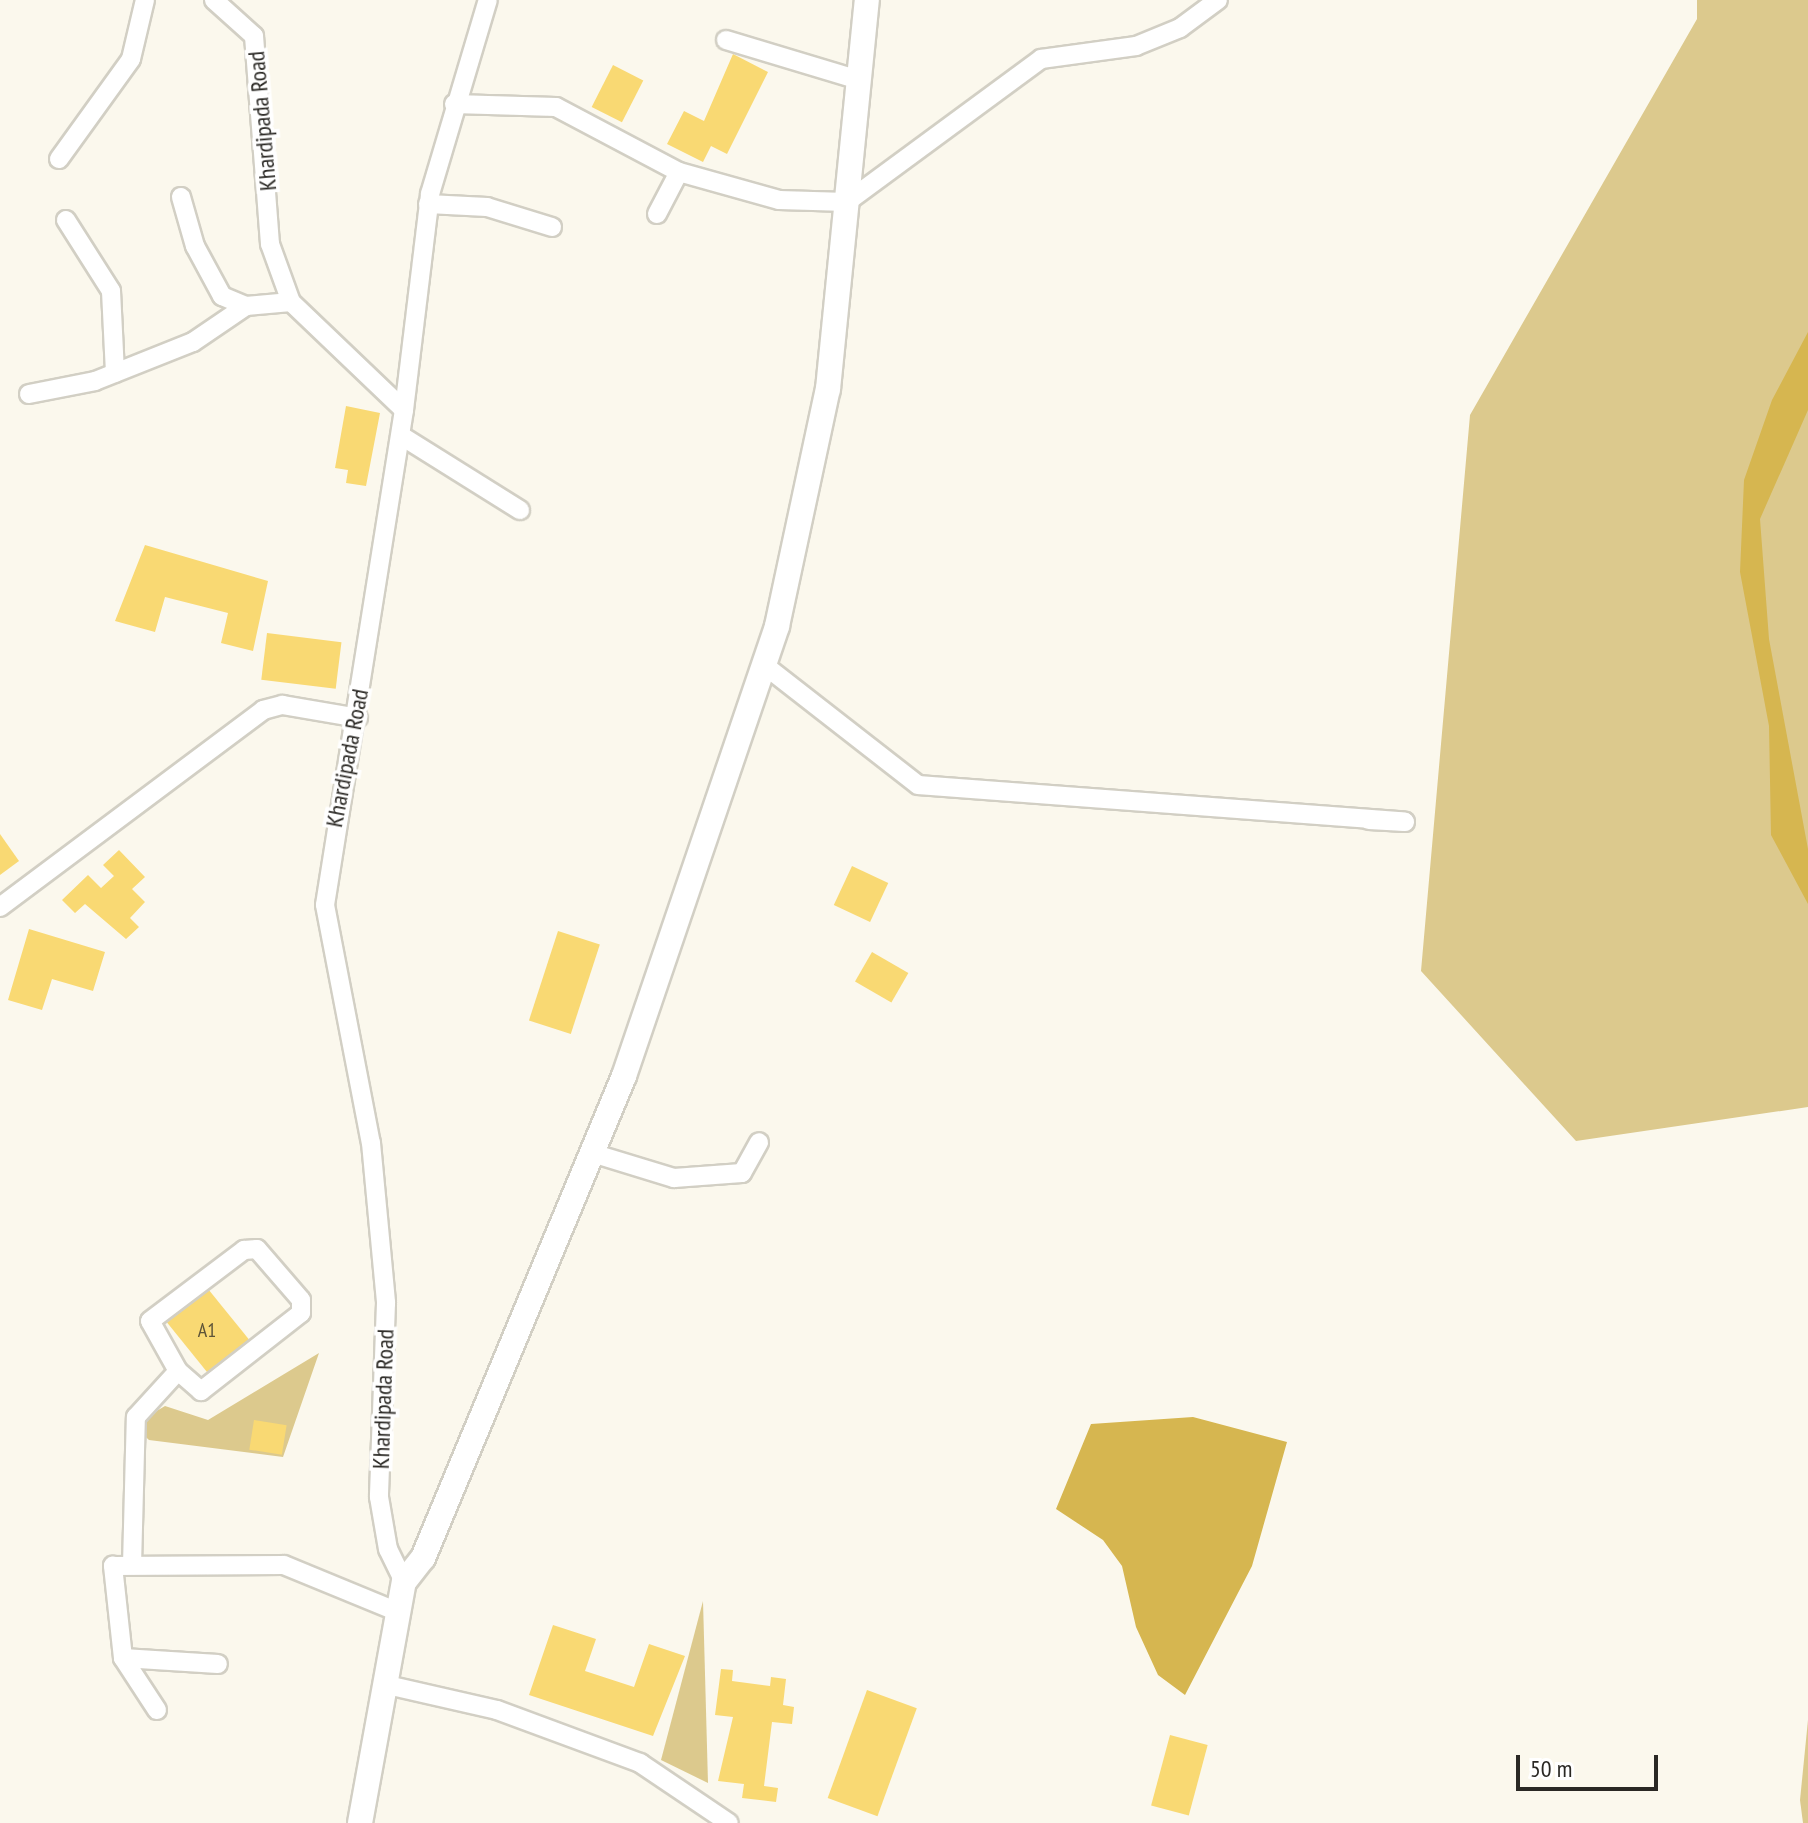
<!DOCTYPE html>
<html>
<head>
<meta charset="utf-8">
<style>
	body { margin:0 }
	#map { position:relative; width:1808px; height:1823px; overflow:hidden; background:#fbf8ed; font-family:"PT Sans Narrow",sans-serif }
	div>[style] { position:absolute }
	.green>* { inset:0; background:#dcc98d }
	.water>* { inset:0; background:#d6b650 }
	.building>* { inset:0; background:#f9d973; transform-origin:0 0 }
	.roads { filter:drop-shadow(2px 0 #d2cfc4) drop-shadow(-2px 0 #d2cfc4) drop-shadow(0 2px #d2cfc4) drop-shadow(0 -2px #d2cfc4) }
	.minor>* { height:18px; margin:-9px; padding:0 9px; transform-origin:9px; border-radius:9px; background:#fff }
	.tertiary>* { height:24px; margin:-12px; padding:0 12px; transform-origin:12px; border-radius:12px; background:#fff }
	span { translate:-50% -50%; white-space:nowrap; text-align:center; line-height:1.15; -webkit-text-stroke:7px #fff; paint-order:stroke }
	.number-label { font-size:20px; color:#5e5438 }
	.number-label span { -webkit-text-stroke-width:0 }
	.street-label { font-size:24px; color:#2a2824 }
	.scale { position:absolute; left:1516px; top:1755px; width:142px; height:36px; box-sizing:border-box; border:4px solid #2a2824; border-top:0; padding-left:10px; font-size:24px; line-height:28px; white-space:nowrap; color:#2a2824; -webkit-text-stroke:6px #fff; paint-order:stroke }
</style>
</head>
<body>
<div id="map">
	<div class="green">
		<div style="clip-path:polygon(1697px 0,1808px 0,1808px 1107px,1576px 1141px,1421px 971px,1470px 415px,1697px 19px)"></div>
		<div style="clip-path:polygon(319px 1353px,283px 1457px,149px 1440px,133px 1425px,165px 1406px,208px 1420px)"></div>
		<div style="clip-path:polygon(703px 1601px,708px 1783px,661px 1760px)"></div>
		<div style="clip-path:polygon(1808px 1720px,1808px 1823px,1803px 1823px,1800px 1800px)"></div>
	</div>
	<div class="water">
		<div style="clip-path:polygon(1808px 332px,1808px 410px,1760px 519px,1769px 639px,1808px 849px,1808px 904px,1771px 835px,1769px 726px,1740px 572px,1744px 480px,1772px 400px)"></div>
		<div style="clip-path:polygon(1193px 1417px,1287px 1442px,1252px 1566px,1185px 1695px,1158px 1675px,1136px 1627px,1122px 1566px,1103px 1540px,1056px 1509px,1091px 1424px)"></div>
	</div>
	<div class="building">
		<div style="clip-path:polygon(733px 54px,768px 72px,727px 154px,711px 146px,703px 162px,667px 144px,684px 111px,704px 121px)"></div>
		<div style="left:613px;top:65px;width:34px;height:47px;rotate:27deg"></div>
		<div style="clip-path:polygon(346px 406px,380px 413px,366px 486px,346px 483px,348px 470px,335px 468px)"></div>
		<div style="clip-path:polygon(145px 545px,268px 581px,253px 651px,221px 643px,228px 613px,165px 597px,155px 632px,115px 621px)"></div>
		<div style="left:267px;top:633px;width:75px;height:47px;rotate:7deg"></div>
		<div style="clip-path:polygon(0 834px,19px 861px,0 875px)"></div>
		<div style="clip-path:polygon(119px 850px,145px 877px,132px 889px,145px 902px,130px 918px,139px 927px,126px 939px,85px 904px,75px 913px,62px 900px,88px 875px,101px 888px,114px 876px,103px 865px)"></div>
		<div style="left:852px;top:866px;width:40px;height:43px;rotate:25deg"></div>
		<div style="clip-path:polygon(29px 929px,105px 952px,93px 991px,52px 979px,42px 1010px,8px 1000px)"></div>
		<div style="left:558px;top:931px;width:44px;height:94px;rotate:18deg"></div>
		<div style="left:872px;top:952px;width:42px;height:34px;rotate:30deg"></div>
		<div style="left:204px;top:1284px;width:76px;height:53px;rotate:51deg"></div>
		<div style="left:254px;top:1420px;width:33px;height:30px;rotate:9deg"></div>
		<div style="clip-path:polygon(553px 1625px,596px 1639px,585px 1671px,634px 1687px,649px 1644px,685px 1656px,653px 1736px,529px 1695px)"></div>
		<div style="clip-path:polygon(721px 1669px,733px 1670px,732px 1681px,770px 1686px,771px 1677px,786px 1679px,783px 1705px,794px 1707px,792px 1724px,772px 1722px,764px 1786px,778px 1788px,776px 1802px,742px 1798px,744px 1784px,718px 1781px,733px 1717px,715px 1715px)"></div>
		<div style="left:867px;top:1690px;width:53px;height:115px;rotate:20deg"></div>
		<div style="left:1170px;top:1735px;width:39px;height:73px;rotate:15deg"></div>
	</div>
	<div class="roads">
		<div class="minor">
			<div style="left:214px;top:0;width:54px;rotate:42deg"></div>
			<div style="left:254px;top:36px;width:209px;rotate:85.6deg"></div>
			<div style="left:270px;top:244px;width:62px;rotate:70.1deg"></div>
			<div style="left:291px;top:302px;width:156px;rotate:43.7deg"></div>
			<div style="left:404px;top:410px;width:501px;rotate:99.07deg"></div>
			<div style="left:325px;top:905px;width:242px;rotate:79.1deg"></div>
			<div style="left:371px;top:1143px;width:161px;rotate:84.6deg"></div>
			<div style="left:386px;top:1303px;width:194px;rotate:92.1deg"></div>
			<div style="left:379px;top:1497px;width:53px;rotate:80.2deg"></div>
			<div style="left:388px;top:1549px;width:37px;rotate:64deg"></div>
			<div style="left:726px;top:40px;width:139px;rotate:16.7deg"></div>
			<div style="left:454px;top:104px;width:102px;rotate:1.7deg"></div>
			<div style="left:556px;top:107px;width:139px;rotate:27.9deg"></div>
			<div style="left:59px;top:159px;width:123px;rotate:-54.2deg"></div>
			<div style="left:131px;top:59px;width:61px;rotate:-76.7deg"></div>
			<div style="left:181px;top:197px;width:51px;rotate:74.1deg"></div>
			<div style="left:195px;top:246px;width:57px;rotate:61.6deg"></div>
			<div style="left:222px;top:296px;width:26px;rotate:23deg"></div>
			<div style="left:246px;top:306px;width:45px;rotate:-5.1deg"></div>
			<div style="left:428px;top:204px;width:59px;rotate:2.9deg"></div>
			<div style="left:487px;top:207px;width:68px;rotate:17.1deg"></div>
			<div style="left:657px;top:214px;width:47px;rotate:-62.4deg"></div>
			<div style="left:679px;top:172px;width:104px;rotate:15.6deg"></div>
			<div style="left:779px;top:200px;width:68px;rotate:1.7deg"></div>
			<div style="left:847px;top:202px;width:241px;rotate:-36.4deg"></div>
			<div style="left:1041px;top:59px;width:96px;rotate:-7.8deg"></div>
			<div style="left:1136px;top:46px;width:48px;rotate:-22.2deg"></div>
			<div style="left:1180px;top:28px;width:47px;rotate:-36.4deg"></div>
			<div style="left:66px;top:220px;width:84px;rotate:57.6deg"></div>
			<div style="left:111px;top:291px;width:82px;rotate:87.2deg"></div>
			<div style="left:29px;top:394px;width:67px;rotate:-11.1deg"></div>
			<div style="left:95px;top:381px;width:105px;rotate:-21.7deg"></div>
			<div style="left:193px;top:342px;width:64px;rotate:-34.2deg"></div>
			<div style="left:404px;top:410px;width:218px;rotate:-83.1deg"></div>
			<div style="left:430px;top:194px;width:202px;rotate:-73.4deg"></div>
			<div style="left:403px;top:437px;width:138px;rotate:32deg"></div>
			<div style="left:764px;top:665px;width:195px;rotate:37.9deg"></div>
			<div style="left:918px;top:785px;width:488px;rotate:4.3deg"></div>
			<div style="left:1405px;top:822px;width:36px;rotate:-177deg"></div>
			<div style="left:0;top:907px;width:329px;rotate:-36.8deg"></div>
			<div style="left:263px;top:710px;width:20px;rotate:-15deg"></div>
			<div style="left:282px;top:705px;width:77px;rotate:9.7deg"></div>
			<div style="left:592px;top:1153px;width:86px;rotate:17deg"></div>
			<div style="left:674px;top:1178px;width:68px;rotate:-4.2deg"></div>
			<div style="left:742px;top:1173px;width:35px;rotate:-61deg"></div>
			<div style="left:257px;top:1249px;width:67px;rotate:49.2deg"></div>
			<div style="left:301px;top:1300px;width:13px;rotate:90deg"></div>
			<div style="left:301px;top:1313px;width:127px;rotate:142deg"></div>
			<div style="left:201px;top:1391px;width:30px;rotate:-139deg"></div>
			<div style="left:178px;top:1371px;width:57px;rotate:-119.2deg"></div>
			<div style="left:150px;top:1321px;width:118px;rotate:-37.1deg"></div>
			<div style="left:244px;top:1250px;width:13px;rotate:-4deg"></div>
			<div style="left:132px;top:1565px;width:148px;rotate:-88.5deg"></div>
			<div style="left:136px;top:1417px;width:62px;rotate:-47.6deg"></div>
			<div style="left:123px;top:1658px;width:95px;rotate:3.6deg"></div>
			<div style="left:383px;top:1684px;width:117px;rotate:12.8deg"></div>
			<div style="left:497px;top:1710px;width:153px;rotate:20.3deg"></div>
			<div style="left:640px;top:1763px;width:107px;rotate:34deg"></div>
			<div style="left:157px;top:1710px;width:62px;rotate:-123.2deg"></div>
			<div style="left:123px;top:1658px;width:93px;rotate:-96.2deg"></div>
			<div style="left:113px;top:1566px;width:171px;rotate:-0.3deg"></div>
			<div style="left:284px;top:1565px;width:123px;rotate:22.4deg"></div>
		</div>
		<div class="tertiary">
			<div style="left:360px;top:1823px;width:245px;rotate:-79.7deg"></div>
			<div style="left:404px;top:1582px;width:31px;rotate:-52deg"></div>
			<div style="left:423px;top:1558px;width:522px;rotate:-67.36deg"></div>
			<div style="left:624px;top:1076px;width:475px;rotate:-71.2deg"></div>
			<div style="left:777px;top:626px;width:242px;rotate:-77.9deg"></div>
			<div style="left:828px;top:389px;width:391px;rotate:-84.3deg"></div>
		</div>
	</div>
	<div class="number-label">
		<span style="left:207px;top:1330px">A1</span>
	</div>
	<div class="street-label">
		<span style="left:262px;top:121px;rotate:-95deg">Khardipada Road</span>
		<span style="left:347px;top:758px;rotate:-79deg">Khardipada Road</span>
		<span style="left:383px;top:1399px;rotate:-88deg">Khardipada Road</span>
	</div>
	<div class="scale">50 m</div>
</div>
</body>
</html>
